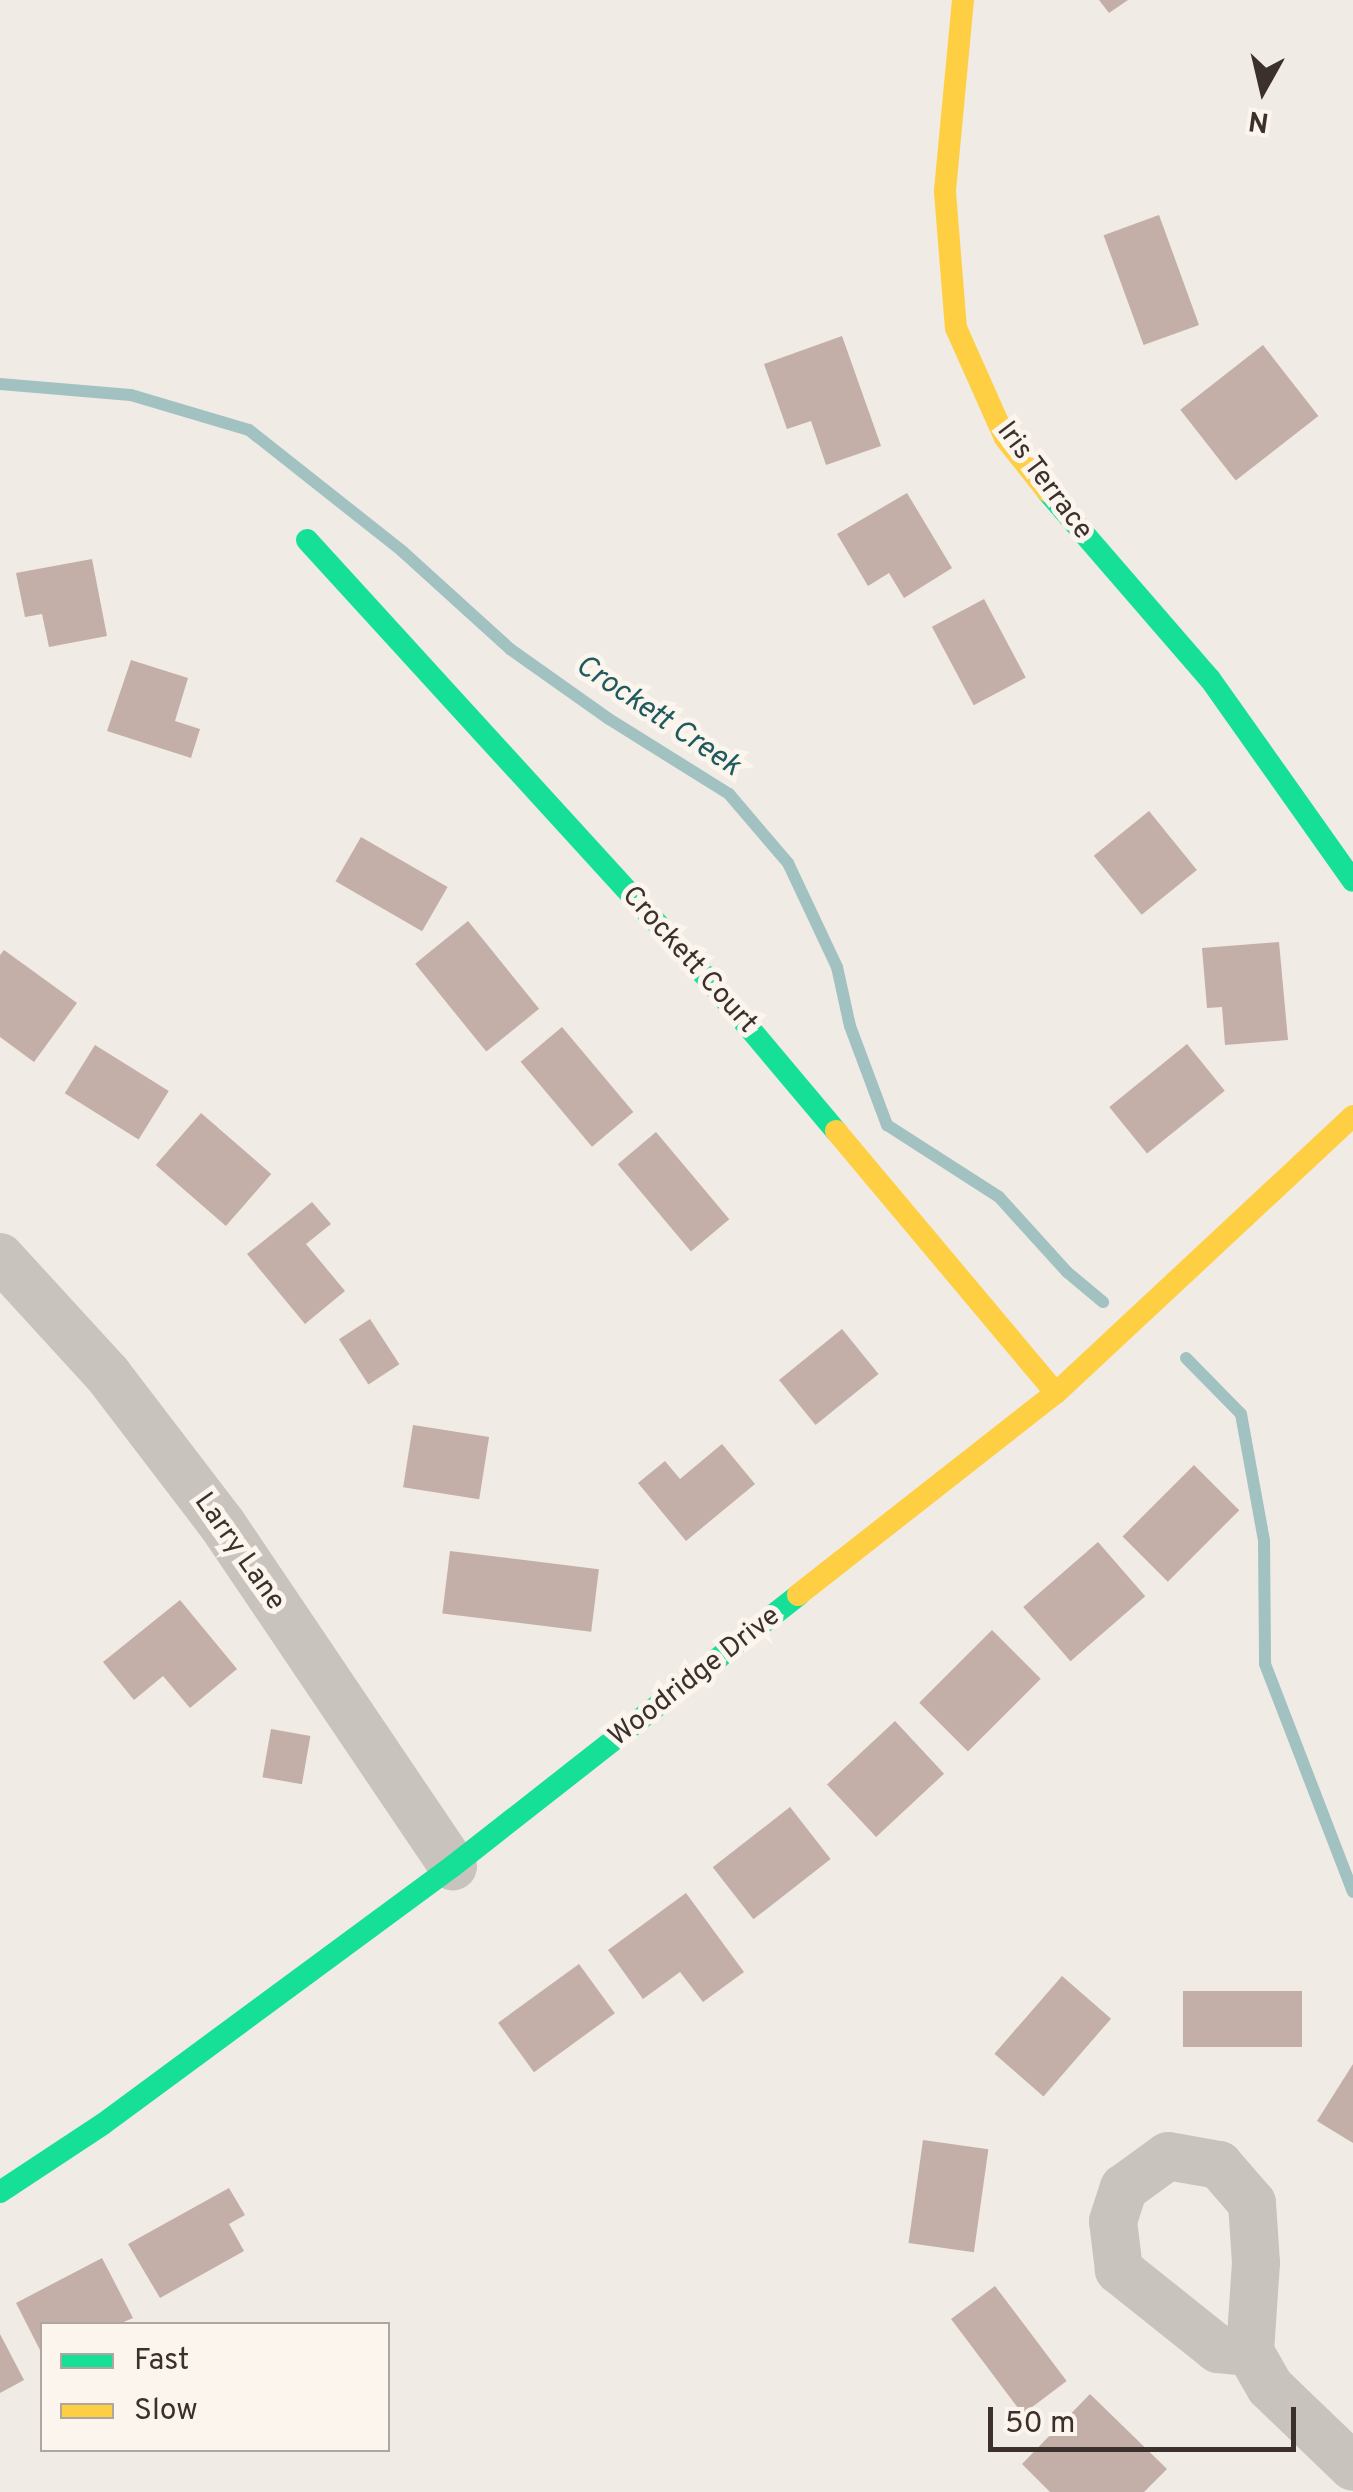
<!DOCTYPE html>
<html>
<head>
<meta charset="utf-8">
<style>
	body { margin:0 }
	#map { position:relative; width:1353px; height:2492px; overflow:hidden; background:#f0ebe5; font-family:Overpass,sans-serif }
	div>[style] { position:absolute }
	.stream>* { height:12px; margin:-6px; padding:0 6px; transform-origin:6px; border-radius:6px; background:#a1c2c1 }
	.building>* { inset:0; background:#c3afa7; transform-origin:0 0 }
	.street>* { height:48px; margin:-24px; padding:0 24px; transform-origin:24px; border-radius:24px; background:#c9c3be }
	.fast>* { height:22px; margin:-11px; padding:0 11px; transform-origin:11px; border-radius:11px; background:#16e098 }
	.slow>* { height:22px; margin:-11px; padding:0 11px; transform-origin:11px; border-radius:11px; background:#ffcf43 }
	span { translate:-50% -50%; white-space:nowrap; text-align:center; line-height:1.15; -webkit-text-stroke:10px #fbf5ee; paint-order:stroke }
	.street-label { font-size:28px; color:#3b302b }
	.water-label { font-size:30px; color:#1f5a5e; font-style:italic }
	.legend { position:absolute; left:40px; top:2322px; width:350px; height:130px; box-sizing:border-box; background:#fbf5ee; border:2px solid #aea6a0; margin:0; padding:12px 18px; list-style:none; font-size:30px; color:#3b302b }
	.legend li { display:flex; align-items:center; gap:20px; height:50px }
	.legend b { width:50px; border:2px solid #aea6a0 }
	.north { position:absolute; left:1213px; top:40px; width:100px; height:100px; -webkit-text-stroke:8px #fbf5ee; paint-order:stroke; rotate:188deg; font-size:28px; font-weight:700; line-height:40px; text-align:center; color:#3b302b }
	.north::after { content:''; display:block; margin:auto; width:35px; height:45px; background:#3b302b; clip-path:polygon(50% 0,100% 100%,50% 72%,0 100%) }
	.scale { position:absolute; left:988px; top:2407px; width:308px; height:45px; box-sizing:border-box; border:5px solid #3b302b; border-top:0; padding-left:12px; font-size:30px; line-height:35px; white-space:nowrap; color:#3b302b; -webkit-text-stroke:8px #fbf5ee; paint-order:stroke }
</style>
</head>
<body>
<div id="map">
	<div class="stream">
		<div style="left:0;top:384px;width:131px;rotate:4.8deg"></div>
		<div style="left:131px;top:395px;width:123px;rotate:16.5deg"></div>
		<div style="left:249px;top:430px;width:195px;rotate:38.3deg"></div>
		<div style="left:402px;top:551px;width:146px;rotate:42.2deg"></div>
		<div style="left:510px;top:649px;width:121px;rotate:35.3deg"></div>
		<div style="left:609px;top:719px;width:142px;rotate:32deg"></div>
		<div style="left:729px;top:794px;width:91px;rotate:49.5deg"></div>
		<div style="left:788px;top:863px;width:115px;rotate:64.8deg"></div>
		<div style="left:837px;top:967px;width:60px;rotate:77.6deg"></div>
		<div style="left:850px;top:1026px;width:106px;rotate:69.5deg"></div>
		<div style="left:887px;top:1125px;width:133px;rotate:32.7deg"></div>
		<div style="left:999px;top:1197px;width:101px;rotate:47.8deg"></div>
		<div style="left:1067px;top:1272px;width:47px;rotate:39.8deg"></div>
		<div style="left:1186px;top:1358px;width:78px;rotate:45.5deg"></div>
		<div style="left:1241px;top:1414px;width:129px;rotate:79.7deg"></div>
		<div style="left:1264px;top:1541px;width:123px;rotate:89.5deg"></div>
		<div style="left:1265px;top:1664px;width:244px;rotate:68.9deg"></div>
	</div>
	<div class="building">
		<div style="clip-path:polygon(1099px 0,1128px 0,1109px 13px)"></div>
		<div style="left:1159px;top:215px;width:117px;height:59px;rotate:70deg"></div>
		<div style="clip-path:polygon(842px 336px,881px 446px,826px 465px,811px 421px,787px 429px,764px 364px)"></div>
		<div style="left:1263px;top:345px;width:90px;height:105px;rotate:52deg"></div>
		<div style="clip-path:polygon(907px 493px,952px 568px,904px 598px,889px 573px,868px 586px,837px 534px)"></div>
		<div style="clip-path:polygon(92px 559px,107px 636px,49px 647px,42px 614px,25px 617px,16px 573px)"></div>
		<div style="left:984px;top:599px;width:89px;height:59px;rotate:62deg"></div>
		<div style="clip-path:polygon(131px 660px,188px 678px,175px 721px,200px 729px,191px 758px,107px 731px)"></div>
		<div style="left:1149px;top:811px;width:76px;height:71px;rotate:51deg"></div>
		<div style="left:361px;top:837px;width:100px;height:51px;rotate:30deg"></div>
		<div style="left:468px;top:921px;width:113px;height:68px;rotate:51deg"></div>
		<div style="clip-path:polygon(1279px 942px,1288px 1040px,1225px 1045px,1222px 1007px,1207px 1008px,1202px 948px)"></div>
		<div style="clip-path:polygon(4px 950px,77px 1003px,34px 1062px,0 1037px,0 955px)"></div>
		<div style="left:562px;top:1027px;width:111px;height:54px;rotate:50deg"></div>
		<div style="left:1187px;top:1044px;width:60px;height:100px;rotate:51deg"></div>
		<div style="left:95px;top:1045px;width:87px;height:57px;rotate:32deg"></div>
		<div style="left:201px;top:1113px;width:93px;height:69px;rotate:41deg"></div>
		<div style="left:656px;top:1132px;width:114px;height:50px;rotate:50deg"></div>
		<div style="clip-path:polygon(312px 1202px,331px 1224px,306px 1244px,345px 1291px,305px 1324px,247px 1254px)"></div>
		<div style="left:370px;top:1319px;width:54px;height:37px;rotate:57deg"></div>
		<div style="left:842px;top:1329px;width:58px;height:81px;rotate:51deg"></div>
		<div style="left:413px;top:1425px;width:77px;height:63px;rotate:9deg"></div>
		<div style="clip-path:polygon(722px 1444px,755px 1484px,686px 1541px,638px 1483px,665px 1461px,680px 1479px)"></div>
		<div style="left:1194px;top:1465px;width:64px;height:101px;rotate:45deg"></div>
		<div style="left:1098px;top:1542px;width:72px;height:99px;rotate:49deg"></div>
		<div style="left:450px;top:1551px;width:150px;height:63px;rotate:7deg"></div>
		<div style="clip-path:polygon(180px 1600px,237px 1669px,190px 1708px,163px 1676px,134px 1700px,103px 1662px)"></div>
		<div style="left:992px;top:1630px;width:69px;height:103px;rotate:45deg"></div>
		<div style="left:895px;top:1721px;width:72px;height:93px;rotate:47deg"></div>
		<div style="left:271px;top:1729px;width:40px;height:49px;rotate:10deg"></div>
		<div style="left:790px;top:1807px;width:66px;height:98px;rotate:52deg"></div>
		<div style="clip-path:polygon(686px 1893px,744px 1972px,703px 2002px,680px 1972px,643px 1999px,608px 1950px)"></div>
		<div style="left:579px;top:1964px;width:61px;height:100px;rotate:54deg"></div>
		<div style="left:1062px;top:1976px;width:65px;height:103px;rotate:41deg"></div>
		<div style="left:1183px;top:1991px;width:119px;height:56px"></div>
		<div style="clip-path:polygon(1353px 2064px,1353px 2143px,1317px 2121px)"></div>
		<div style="left:923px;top:2140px;width:66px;height:104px;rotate:8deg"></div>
		<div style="clip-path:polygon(229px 2188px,245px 2215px,229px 2224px,244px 2251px,160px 2298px,128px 2244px)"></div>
		<div style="clip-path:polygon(102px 2258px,133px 2318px,119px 2324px,42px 2324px,42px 2354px,16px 2303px)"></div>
		<div style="left:995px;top:2286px;width:119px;height:55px;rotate:53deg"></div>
		<div style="clip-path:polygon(0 2334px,24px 2380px,0 2393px)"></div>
		<div style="clip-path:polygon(1090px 2394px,1167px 2469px,1144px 2492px,1050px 2492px,1022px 2464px)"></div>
	</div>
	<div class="street">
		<div style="left:0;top:1257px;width:160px;rotate:47.5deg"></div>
		<div style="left:108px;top:1375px;width:188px;rotate:52.6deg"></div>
		<div style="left:222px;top:1524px;width:413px;rotate:56deg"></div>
		<div style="left:1250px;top:2352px;width:32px;rotate:-175deg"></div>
		<div style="left:1218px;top:2349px;width:127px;rotate:-141.4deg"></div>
		<div style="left:1119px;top:2270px;width:49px;rotate:-97deg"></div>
		<div style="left:1113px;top:2221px;width:35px;rotate:-72deg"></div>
		<div style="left:1124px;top:2188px;width:54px;rotate:-36deg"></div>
		<div style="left:1168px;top:2156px;width:52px;rotate:10deg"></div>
		<div style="left:1219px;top:2165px;width:50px;rotate:49deg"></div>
		<div style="left:1252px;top:2203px;width:60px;rotate:86.2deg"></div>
		<div style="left:1256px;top:2263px;width:89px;rotate:93.9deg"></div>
		<div style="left:1250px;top:2352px;width:40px;rotate:60.3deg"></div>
		<div style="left:1270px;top:2387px;width:115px;rotate:43.9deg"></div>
	</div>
	<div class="fast">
		<div style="left:1047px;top:491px;width:249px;rotate:49.1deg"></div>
		<div style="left:1210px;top:679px;width:247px;rotate:54.7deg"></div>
		<div style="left:307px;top:540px;width:595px;rotate:47.59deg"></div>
		<div style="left:708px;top:979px;width:199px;rotate:49.9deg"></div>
		<div style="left:0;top:2192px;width:123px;rotate:-33.4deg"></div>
		<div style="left:103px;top:2124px;width:435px;rotate:-36.4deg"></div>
		<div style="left:453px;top:1866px;width:439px;rotate:-38.1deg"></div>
	</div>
	<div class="slow">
		<div style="left:963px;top:0;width:193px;rotate:95.4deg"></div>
		<div style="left:945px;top:192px;width:136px;rotate:85.4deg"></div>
		<div style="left:956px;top:328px;width:120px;rotate:66deg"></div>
		<div style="left:1005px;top:438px;width:68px;rotate:51.6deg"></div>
		<div style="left:836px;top:1131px;width:342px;rotate:50deg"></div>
		<div style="left:798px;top:1595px;width:328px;rotate:-38.1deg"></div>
		<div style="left:1056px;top:1393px;width:406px;rotate:-43deg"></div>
	</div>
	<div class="street-label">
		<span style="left:1044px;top:481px;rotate:53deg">Iris Terrace</span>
		<span style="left:689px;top:960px;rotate:48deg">Crockett Court</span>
		<span style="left:239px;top:1552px;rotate:55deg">Larry Lane</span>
		<span style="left:695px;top:1677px;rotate:-38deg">Woodridge Drive</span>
	</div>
	<div class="water-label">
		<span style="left:657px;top:717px;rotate:34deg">Crockett Creek</span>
	</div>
	<ul class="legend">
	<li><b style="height:12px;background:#16e098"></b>Fast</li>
	<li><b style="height:12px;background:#ffcf43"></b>Slow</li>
	</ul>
	<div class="north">N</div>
	<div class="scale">50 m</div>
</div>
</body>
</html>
